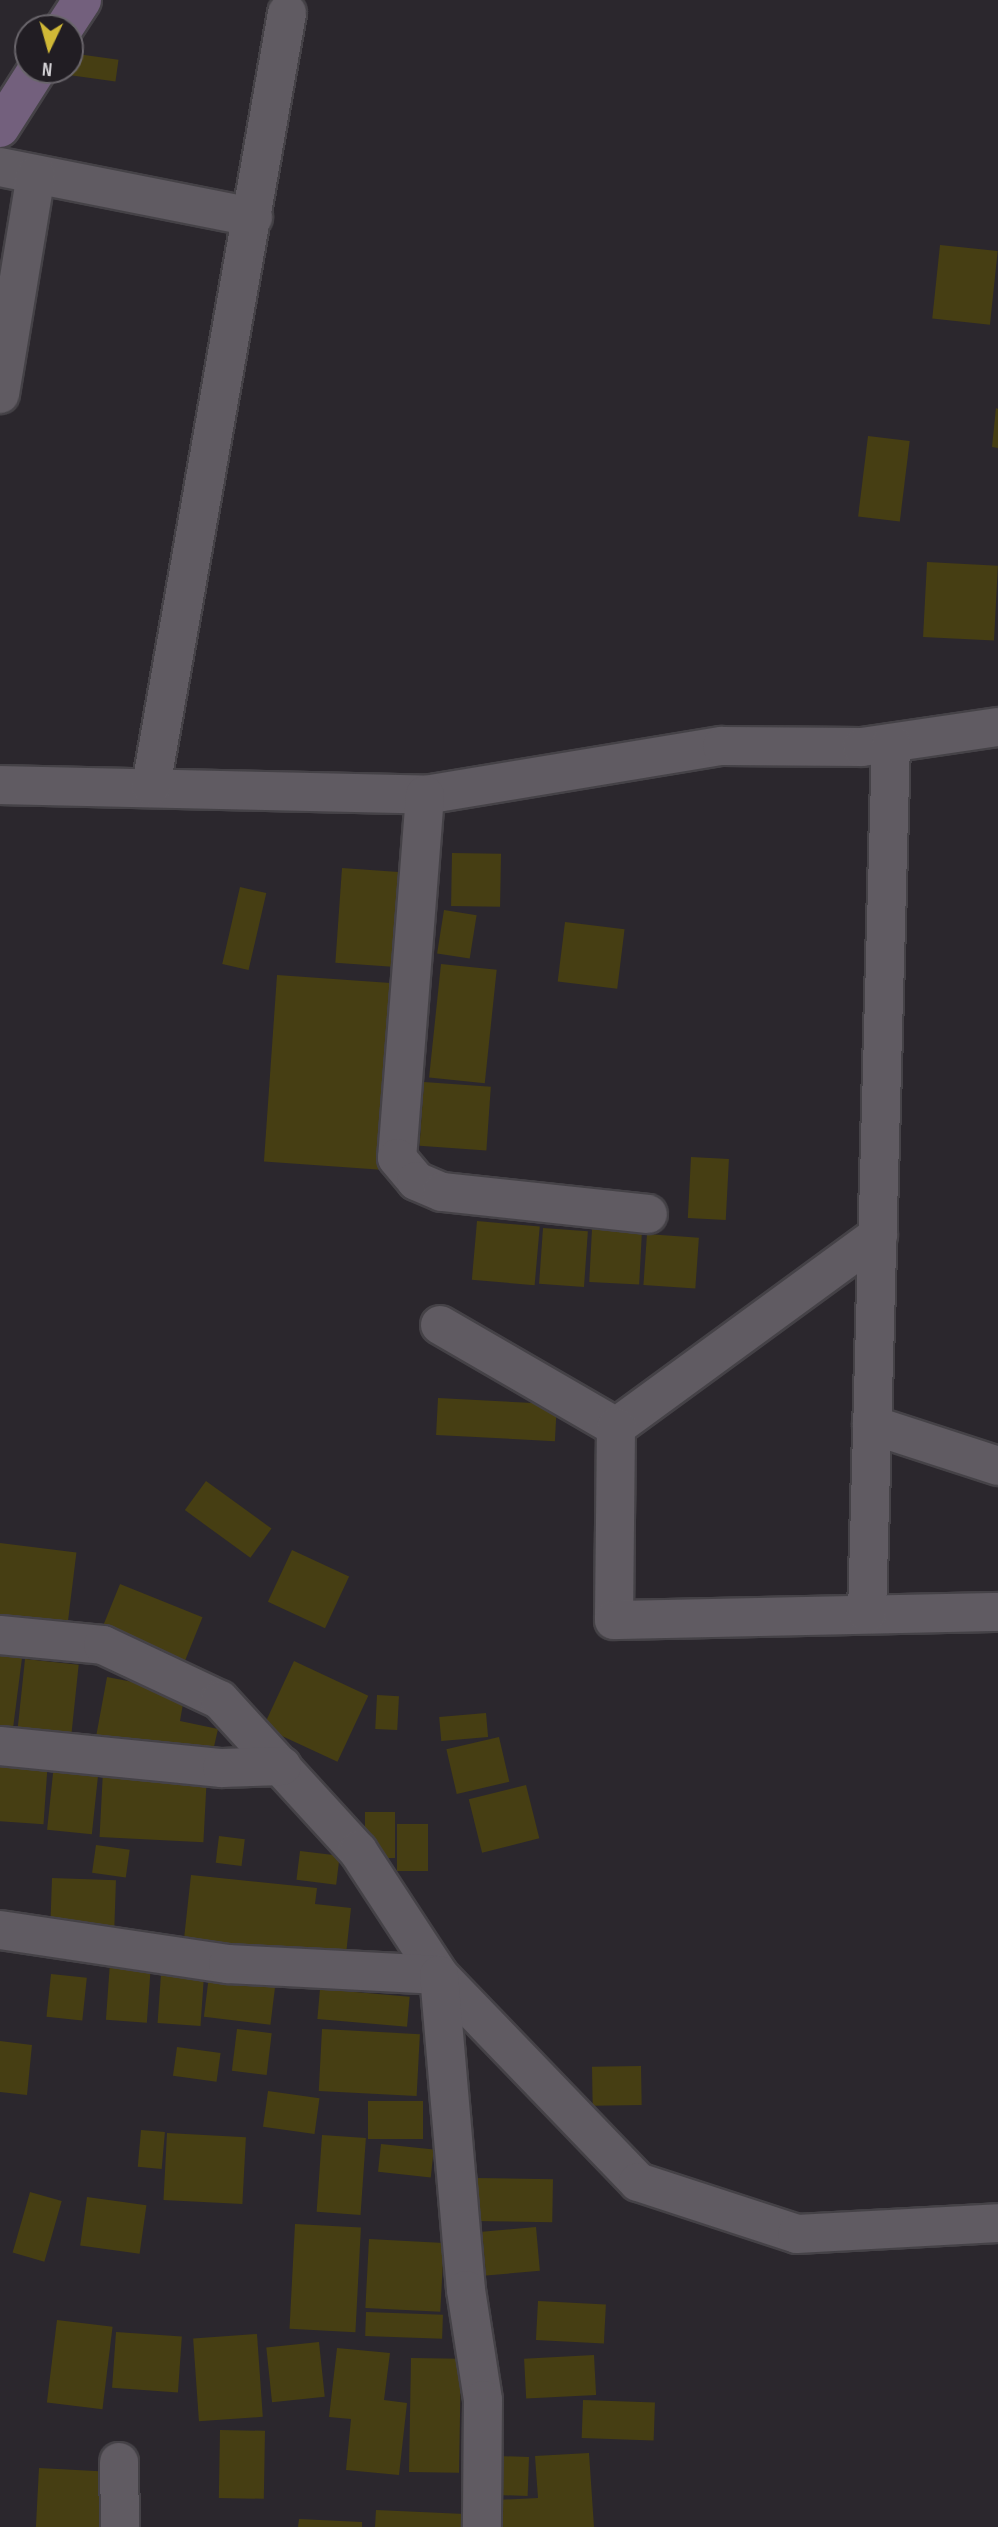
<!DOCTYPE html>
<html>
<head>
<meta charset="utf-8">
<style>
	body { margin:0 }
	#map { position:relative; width:998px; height:2527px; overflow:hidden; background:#2b272d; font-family:"Sofia Sans Condensed",sans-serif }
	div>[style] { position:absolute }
	.building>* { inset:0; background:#463e13; transform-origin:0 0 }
	.roads { filter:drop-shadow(2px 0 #454247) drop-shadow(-2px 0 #454247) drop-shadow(0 2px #454247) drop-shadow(0 -2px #454247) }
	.street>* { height:38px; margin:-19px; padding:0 19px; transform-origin:19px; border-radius:19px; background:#605b62 }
	.secondary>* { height:38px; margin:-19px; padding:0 19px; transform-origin:19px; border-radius:19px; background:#73607d }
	span { translate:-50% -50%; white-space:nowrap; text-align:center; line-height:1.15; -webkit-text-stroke:5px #211d23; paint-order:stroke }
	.north { position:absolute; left:14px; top:14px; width:70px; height:70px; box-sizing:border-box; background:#211d23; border:2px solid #69656b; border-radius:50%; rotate:185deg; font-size:19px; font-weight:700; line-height:28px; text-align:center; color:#d4d2d6 }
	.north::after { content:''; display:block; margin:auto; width:24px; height:32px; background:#d0b836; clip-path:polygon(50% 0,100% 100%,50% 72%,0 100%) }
</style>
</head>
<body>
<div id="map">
	<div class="building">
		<div style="left:70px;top:53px;width:49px;height:22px;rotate:8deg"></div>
		<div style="left:940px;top:245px;width:58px;height:74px;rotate:6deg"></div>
		<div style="clip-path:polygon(996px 408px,998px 409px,998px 448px,992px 447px)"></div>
		<div style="left:868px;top:436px;width:42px;height:81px;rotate:7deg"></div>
		<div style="left:927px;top:562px;width:71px;height:75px;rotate:3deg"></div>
		<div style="left:452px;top:853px;width:49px;height:53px;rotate:1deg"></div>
		<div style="left:342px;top:868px;width:64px;height:95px;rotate:4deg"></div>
		<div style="left:240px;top:887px;width:27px;height:79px;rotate:13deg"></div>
		<div style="left:444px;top:910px;width:33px;height:44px;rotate:9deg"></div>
		<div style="left:565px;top:922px;width:60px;height:60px;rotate:7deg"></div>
		<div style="left:441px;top:964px;width:56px;height:114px;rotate:6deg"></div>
		<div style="left:277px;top:975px;width:121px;height:187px;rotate:4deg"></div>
		<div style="left:424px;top:1082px;width:67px;height:64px;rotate:4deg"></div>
		<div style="left:691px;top:1157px;width:38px;height:61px;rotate:3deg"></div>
		<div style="left:477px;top:1221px;width:63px;height:59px;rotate:5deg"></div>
		<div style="left:543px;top:1228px;width:45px;height:56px;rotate:4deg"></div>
		<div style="left:592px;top:1229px;width:50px;height:53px;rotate:3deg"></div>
		<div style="left:647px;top:1234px;width:52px;height:51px;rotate:4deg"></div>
		<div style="left:438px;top:1398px;width:119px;height:37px;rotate:3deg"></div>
		<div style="left:206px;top:1481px;width:81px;height:36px;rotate:36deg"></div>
		<div style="left:0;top:1543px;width:77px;height:78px;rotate:7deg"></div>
		<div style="left:292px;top:1550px;width:63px;height:57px;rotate:25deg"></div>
		<div style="left:120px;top:1584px;width:89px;height:54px;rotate:22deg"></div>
		<div style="clip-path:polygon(0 1656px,22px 1658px,11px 1744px,0 1743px)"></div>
		<div style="left:25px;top:1659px;width:54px;height:87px;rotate:6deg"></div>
		<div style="left:294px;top:1661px;width:82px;height:73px;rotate:25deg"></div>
		<div style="clip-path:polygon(107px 1677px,185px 1692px,180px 1721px,218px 1729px,211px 1760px,96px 1737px)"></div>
		<div style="left:377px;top:1695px;width:22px;height:34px;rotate:3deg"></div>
		<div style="left:486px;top:1713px;width:24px;height:47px;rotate:85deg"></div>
		<div style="left:499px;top:1737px;width:46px;height:54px;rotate:77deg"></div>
		<div style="left:0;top:1758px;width:48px;height:63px;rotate:4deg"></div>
		<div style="left:54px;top:1764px;width:45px;height:66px;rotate:6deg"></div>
		<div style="left:103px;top:1771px;width:104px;height:66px;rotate:3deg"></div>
		<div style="left:526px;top:1785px;width:55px;height:59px;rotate:76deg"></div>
		<div style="left:365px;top:1812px;width:30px;height:46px"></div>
		<div style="left:397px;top:1824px;width:31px;height:47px"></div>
		<div style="left:219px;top:1836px;width:26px;height:27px;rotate:7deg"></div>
		<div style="left:96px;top:1845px;width:34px;height:28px;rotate:8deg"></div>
		<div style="left:300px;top:1851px;width:40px;height:29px;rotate:7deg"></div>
		<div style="clip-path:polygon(191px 1875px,317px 1888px,315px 1904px,351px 1908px,345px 1964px,183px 1948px)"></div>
		<div style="left:52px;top:1878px;width:64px;height:47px;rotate:2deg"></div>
		<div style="left:110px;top:1962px;width:41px;height:58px;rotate:4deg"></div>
		<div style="left:210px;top:1967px;width:67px;height:50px;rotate:7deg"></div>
		<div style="left:51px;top:1974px;width:36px;height:43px;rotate:6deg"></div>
		<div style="left:161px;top:1974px;width:43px;height:49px;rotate:4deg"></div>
		<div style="left:320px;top:1989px;width:90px;height:30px;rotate:5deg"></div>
		<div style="left:237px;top:2029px;width:35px;height:42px;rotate:7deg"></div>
		<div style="left:322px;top:2029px;width:98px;height:62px;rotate:3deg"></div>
		<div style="clip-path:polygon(0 2041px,32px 2045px,27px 2095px,0 2092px)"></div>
		<div style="left:177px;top:2047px;width:44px;height:29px;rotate:8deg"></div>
		<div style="left:641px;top:2066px;width:39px;height:49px;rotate:89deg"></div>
		<div style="left:268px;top:2091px;width:52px;height:36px;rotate:8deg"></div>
		<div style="left:368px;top:2101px;width:55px;height:38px"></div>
		<div style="left:141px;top:2130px;width:24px;height:37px;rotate:5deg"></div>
		<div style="left:167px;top:2133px;width:79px;height:67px;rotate:3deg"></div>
		<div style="left:322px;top:2135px;width:44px;height:77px;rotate:4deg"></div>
		<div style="left:381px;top:2144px;width:53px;height:28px;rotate:6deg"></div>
		<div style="left:475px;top:2178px;width:78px;height:43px;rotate:1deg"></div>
		<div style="left:30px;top:2192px;width:33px;height:63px;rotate:16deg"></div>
		<div style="left:87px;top:2197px;width:60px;height:49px;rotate:8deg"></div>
		<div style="left:295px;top:2224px;width:66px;height:105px;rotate:3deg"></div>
		<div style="left:536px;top:2227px;width:44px;height:54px;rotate:85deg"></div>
		<div style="left:369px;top:2239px;width:75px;height:69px;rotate:3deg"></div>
		<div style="left:538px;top:2301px;width:68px;height:39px;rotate:3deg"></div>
		<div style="left:366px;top:2312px;width:77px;height:24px;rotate:2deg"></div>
		<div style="left:57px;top:2320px;width:56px;height:83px;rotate:7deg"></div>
		<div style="left:116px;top:2332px;width:66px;height:56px;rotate:4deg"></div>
		<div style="left:257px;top:2334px;width:83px;height:64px;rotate:86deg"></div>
		<div style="left:319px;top:2342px;width:55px;height:53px;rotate:84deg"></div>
		<div style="clip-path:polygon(337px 2348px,390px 2353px,384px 2400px,407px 2403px,399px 2475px,346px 2470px,351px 2419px,329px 2417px)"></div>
		<div style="left:594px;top:2355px;width:40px;height:70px;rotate:87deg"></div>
		<div style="left:411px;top:2358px;width:50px;height:114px;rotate:1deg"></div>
		<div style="left:583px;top:2400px;width:72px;height:38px;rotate:2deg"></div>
		<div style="left:220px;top:2430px;width:45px;height:68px;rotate:1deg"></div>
		<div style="clip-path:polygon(589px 2453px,594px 2527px,496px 2527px,495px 2500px,538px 2498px,535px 2456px)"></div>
		<div style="left:499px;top:2456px;width:30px;height:39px;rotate:2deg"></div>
		<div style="left:39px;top:2468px;width:70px;height:59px;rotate:3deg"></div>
		<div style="clip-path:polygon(376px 2510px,465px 2514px,465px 2527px,375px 2527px)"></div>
		<div style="clip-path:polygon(299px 2519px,362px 2522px,362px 2527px,298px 2527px)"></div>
	</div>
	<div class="roads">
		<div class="street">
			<div style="left:0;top:167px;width:258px;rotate:11.2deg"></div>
			<div style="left:0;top:394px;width:222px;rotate:-80.7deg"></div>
			<div style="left:0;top:785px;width:425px;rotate:1.3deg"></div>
			<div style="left:425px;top:795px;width:301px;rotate:-9.4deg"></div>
			<div style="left:722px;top:746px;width:140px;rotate:0.4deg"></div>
			<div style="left:862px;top:747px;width:137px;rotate:-8.4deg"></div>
			<div style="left:151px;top:786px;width:785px;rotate:-80.02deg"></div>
			<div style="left:425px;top:795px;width:364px;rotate:94.4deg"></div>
			<div style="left:397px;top:1158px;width:30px;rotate:50deg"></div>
			<div style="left:416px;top:1181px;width:28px;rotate:23deg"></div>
			<div style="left:442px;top:1192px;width:207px;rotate:6.1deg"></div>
			<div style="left:440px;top:1325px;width:203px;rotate:30.1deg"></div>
			<div style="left:616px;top:1427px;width:325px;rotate:-36.2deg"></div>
			<div style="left:872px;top:1425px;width:133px;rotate:18deg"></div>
			<div style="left:616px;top:1427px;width:193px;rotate:90.6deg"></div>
			<div style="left:614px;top:1620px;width:384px;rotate:-1.2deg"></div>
			<div style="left:867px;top:1613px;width:870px;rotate:-88.42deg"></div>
			<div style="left:0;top:1635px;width:103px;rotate:5.5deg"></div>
			<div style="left:103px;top:1645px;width:129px;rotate:25.2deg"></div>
			<div style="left:220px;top:1700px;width:205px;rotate:47.6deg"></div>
			<div style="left:358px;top:1851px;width:148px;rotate:56.8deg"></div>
			<div style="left:439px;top:1975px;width:287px;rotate:46.1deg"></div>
			<div style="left:638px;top:2182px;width:167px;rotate:18.1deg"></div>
			<div style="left:797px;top:2234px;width:201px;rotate:-3.1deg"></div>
			<div style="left:0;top:1746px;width:223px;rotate:5.7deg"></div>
			<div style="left:222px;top:1768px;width:60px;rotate:-1.9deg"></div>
			<div style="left:0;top:1930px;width:231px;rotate:8.5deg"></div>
			<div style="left:228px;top:1964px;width:211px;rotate:3deg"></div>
			<div style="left:439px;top:1975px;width:316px;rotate:85.1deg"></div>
			<div style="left:466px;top:2290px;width:111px;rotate:81.2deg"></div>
			<div style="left:483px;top:2400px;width:127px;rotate:90.5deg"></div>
			<div style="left:119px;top:2462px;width:65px;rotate:89.1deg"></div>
		</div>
		<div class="secondary">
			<div style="left:64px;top:28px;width:33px;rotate:-57deg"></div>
			<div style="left:0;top:128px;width:69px;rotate:-57.5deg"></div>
		</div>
	</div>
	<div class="north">N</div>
</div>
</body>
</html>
